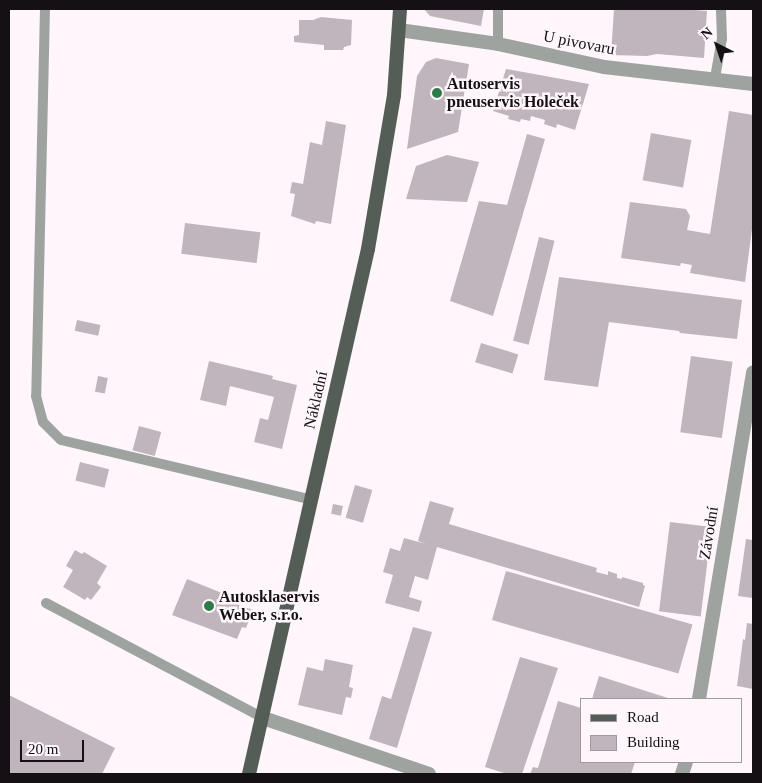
<!DOCTYPE html>
<html>
<head>
<meta charset="utf-8">
<style>
	body { margin:0 }
	#map { position:relative; width:762px; height:783px; overflow:hidden; background:#fef6fb; font-family:Georgia,serif }
	div>[style] { position:absolute }
	.building>* { inset:0; background:#c1b5bd; transform-origin:0 0 }
	.service>* { height:10px; margin:-5px; padding:0 5px; transform-origin:5px; border-radius:5px; background:#9ea39f }
	.minor>* { height:14px; margin:-7px; padding:0 7px; transform-origin:7px; border-radius:7px; background:#9ea39f }
	.primary>* { height:14px; margin:-7px; padding:0 7px; transform-origin:7px; border-radius:7px; background:#555d57 }
	.dots>* { width:14px; height:14px; translate:-50% -50%; box-sizing:border-box; border:2px solid #fef6fb; border-radius:50% }
	span { translate:-50% -50%; white-space:nowrap; text-align:center; line-height:1.15; -webkit-text-stroke:5px #fef6fb; paint-order:stroke }
	.street-label { font-size:16px; color:#141013 }
	.poi-label { font-size:16px; color:#141013; font-weight:700 }
	.left { translate:0 -50%; text-align:left }
	.frame { position:absolute; inset:0; border:10px solid #141013; pointer-events:none }
	.legend { position:absolute; left:580px; top:698px; width:162px; height:65px; box-sizing:border-box; background:#fef6fb; border:1px solid #a09a9e; margin:0; padding:6px 9px; list-style:none; font-size:15px; color:#141013 }
	.legend li { display:flex; align-items:center; gap:10px; height:25px }
	.legend b { width:25px; border:1px solid #a09a9e }
	.north { position:absolute; left:692px; top:20px; width:50px; height:50px; -webkit-text-stroke:4px #fef6fb; paint-order:stroke; rotate:319deg; font-size:14px; font-weight:700; line-height:20px; text-align:center; color:#141013 }
	.north::after { content:''; display:block; margin:auto; width:18px; height:22px; background:#141013; clip-path:polygon(50% 0,100% 100%,50% 72%,0 100%) }
	.scale { position:absolute; left:20px; top:740px; width:64px; height:22px; box-sizing:border-box; border:2px solid #141013; border-top:0; padding-left:6px; font-size:15px; line-height:18px; white-space:nowrap; color:#141013; -webkit-text-stroke:4px #fef6fb; paint-order:stroke }
</style>
</head>
<body>
<div id="map">
	<div class="building">
		<div style="clip-path:polygon(424px 9px,484px 9px,481px 26px,430px 16px)"></div>
		<div style="clip-path:polygon(614px 9px,683px 9px,707px 11px,704px 58px,657px 54px,647px 56px,611px 55px)"></div>
		<div style="clip-path:polygon(321px 17px,352px 20px,351px 45px,344px 47px,343px 50px,324px 50px,324px 45px,294px 42px,294px 36px,299px 35px,299px 20px,313px 20px)"></div>
		<div style="clip-path:polygon(436px 58px,469px 64px,458px 132px,407px 149px,417px 76px,426px 62px)"></div>
		<div style="clip-path:polygon(506px 69px,589px 84px,575px 130px,557px 124px,556px 128px,544px 124px,545px 120px,531px 116px,530px 121px,521px 119px,520px 122px,508px 119px,509px 116px,493px 111px)"></div>
		<div style="clip-path:polygon(729px 111px,753px 115px,753px 222px,745px 282px,690px 273px,692px 265px,681px 263px,680px 266px,621px 258px,630px 202px,686px 209px,690px 216px,687px 230px,710px 234px)"></div>
		<div style="clip-path:polygon(326px 121px,346px 125px,331px 224px,316px 221px,315px 224px,291px 216px,295px 194px,290px 193px,292px 182px,303px 184px,310px 142px,322px 145px)"></div>
		<div style="left:651px;top:133px;width:41px;height:48px;rotate:10deg"></div>
		<div style="clip-path:polygon(527px 134px,545px 139px,493px 316px,450px 301px,479px 201px,507px 205px)"></div>
		<div style="clip-path:polygon(447px 155px,479px 162px,467px 202px,406px 199px,416px 166px)"></div>
		<div style="left:185px;top:223px;width:76px;height:31px;rotate:7deg"></div>
		<div style="left:539px;top:237px;width:16px;height:107px;rotate:14deg"></div>
		<div style="clip-path:polygon(559px 277px,742px 300px,737px 339px,680px 333px,679px 331px,609px 322px,598px 387px,544px 380px)"></div>
		<div style="left:77px;top:320px;width:24px;height:11px;rotate:12deg"></div>
		<div style="left:481px;top:343px;width:39px;height:20px;rotate:17deg"></div>
		<div style="left:691px;top:356px;width:42px;height:77px;rotate:8deg"></div>
		<div style="clip-path:polygon(209px 361px,273px 376px,272px 379px,297px 385px,282px 449px,254px 442px,260px 418px,268px 420px,274px 397px,230px 386px,226px 406px,200px 400px)"></div>
		<div style="left:98px;top:376px;width:10px;height:16px;rotate:11deg"></div>
		<div style="left:139px;top:426px;width:23px;height:25px;rotate:15deg"></div>
		<div style="left:80px;top:462px;width:30px;height:19px;rotate:14deg"></div>
		<div style="left:355px;top:485px;width:18px;height:34px;rotate:16deg"></div>
		<div style="clip-path:polygon(430px 501px,454px 508px,449px 524px,597px 568px,596px 572px,608px 575px,608px 571px,617px 574px,617px 578px,622px 579px,622px 577px,643px 583px,643px 585px,645px 586px,639px 607px,437px 547px,428px 580px,415px 576px,409px 597px,422px 601px,419px 612px,385px 603px,393px 575px,383px 572px,390px 548px,400px 551px,404px 538px,426px 544px,418px 541px)"></div>
		<div style="left:333px;top:504px;width:10px;height:10px;rotate:11deg"></div>
		<div style="left:670px;top:522px;width:42px;height:90px;rotate:7deg"></div>
		<div style="clip-path:polygon(746px 539px,753px 540px,753px 598px,738px 596px)"></div>
		<div style="clip-path:polygon(75px 550px,82px 554px,84px 552px,107px 566px,97px 583px,101px 587px,91px 600px,87px 597px,85px 600px,63px 587px,73px 570px,66px 566px)"></div>
		<div style="left:506px;top:571px;width:194px;height:51px;rotate:16deg"></div>
		<div style="clip-path:polygon(187px 579px,232px 597px,231px 602px,253px 610px,246px 628px,242px 627px,237px 639px,172px 615px)"></div>
		<div style="clip-path:polygon(747px 623px,753px 624px,753px 689px,737px 686px,743px 639px,745px 640px)"></div>
		<div style="clip-path:polygon(413px 627px,432px 632px,397px 748px,369px 739px,382px 696px,391px 699px)"></div>
		<div style="clip-path:polygon(520px 657px,558px 668px,522px 774px,507px 774px,485px 767px)"></div>
		<div style="clip-path:polygon(325px 659px,353px 665px,349px 687px,353px 688px,351px 698px,346px 697px,342px 715px,298px 705px,307px 667px,323px 671px)"></div>
		<div style="clip-path:polygon(599px 676px,671px 699px,592px 699px)"></div>
		<div style="clip-path:polygon(9px 695px,115px 748px,102px 774px,9px 774px)"></div>
		<div style="clip-path:polygon(558px 701px,581px 708px,581px 762px,635px 762px,631px 774px,530px 774px,533px 767px,538px 768px)"></div>
	</div>
	<div class="service">
		<div style="left:45px;top:9px;width:387px;rotate:91.3deg"></div>
		<div style="left:36px;top:396px;width:27px;rotate:75deg"></div>
		<div style="left:43px;top:422px;width:25px;rotate:45deg"></div>
		<div style="left:61px;top:440px;width:258px;rotate:13.4deg"></div>
		<div style="left:498px;top:44px;width:35px;rotate:-90deg"></div>
		<div style="left:715px;top:78px;width:40px;rotate:-80deg"></div>
		<div style="left:722px;top:39px;width:30px;rotate:-92deg"></div>
		<div style="left:46px;top:603px;width:246px;rotate:27.9deg"></div>
	</div>
	<div class="minor">
		<div style="left:399px;top:30px;width:100px;rotate:8deg"></div>
		<div style="left:498px;top:44px;width:108px;rotate:12.2deg"></div>
		<div style="left:604px;top:67px;width:150px;rotate:6.5deg"></div>
		<div style="left:699px;top:699px;width:331px;rotate:-80.6deg"></div>
		<div style="left:263px;top:718px;width:175px;rotate:18.6deg"></div>
		<div style="left:682px;top:774px;width:13px;rotate:-72deg"></div>
	</div>
	<div class="primary">
		<div style="left:249px;top:774px;width:538px;rotate:-77.23deg"></div>
		<div style="left:368px;top:249px;width:156px;rotate:-80.4deg"></div>
		<div style="left:394px;top:95px;width:86px;rotate:-86deg"></div>
	</div>
	<div class="dots">
		<div style="left:437px;top:93px;background:#2d7b4a"></div>
		<div style="left:209px;top:606px;background:#2d7b4a"></div>
	</div>
	<div class="street-label">
		<span style="left:579px;top:43px;rotate:11deg">U pivovaru</span>
		<span style="left:316px;top:400px;rotate:-77deg">Nákladní</span>
		<span style="left:709px;top:533px;rotate:-81deg">Závodní</span>
	</div>
	<div class="poi-label">
		<span class="left" style="left:447px;top:93px">Autoservis<br>pneuservis Holeček</span>
		<span class="left" style="left:219px;top:606px">Autosklaservis<br>Weber, s.r.o.</span>
	</div>
	<div class="frame"></div>
	<ul class="legend">
	<li><b style="height:6px;background:#555d57"></b>Road</li>
	<li><b style="height:14px;background:#c1b5bd"></b>Building</li>
	</ul>
	<div class="north">N</div>
	<div class="scale">20 m</div>
</div>
</body>
</html>
